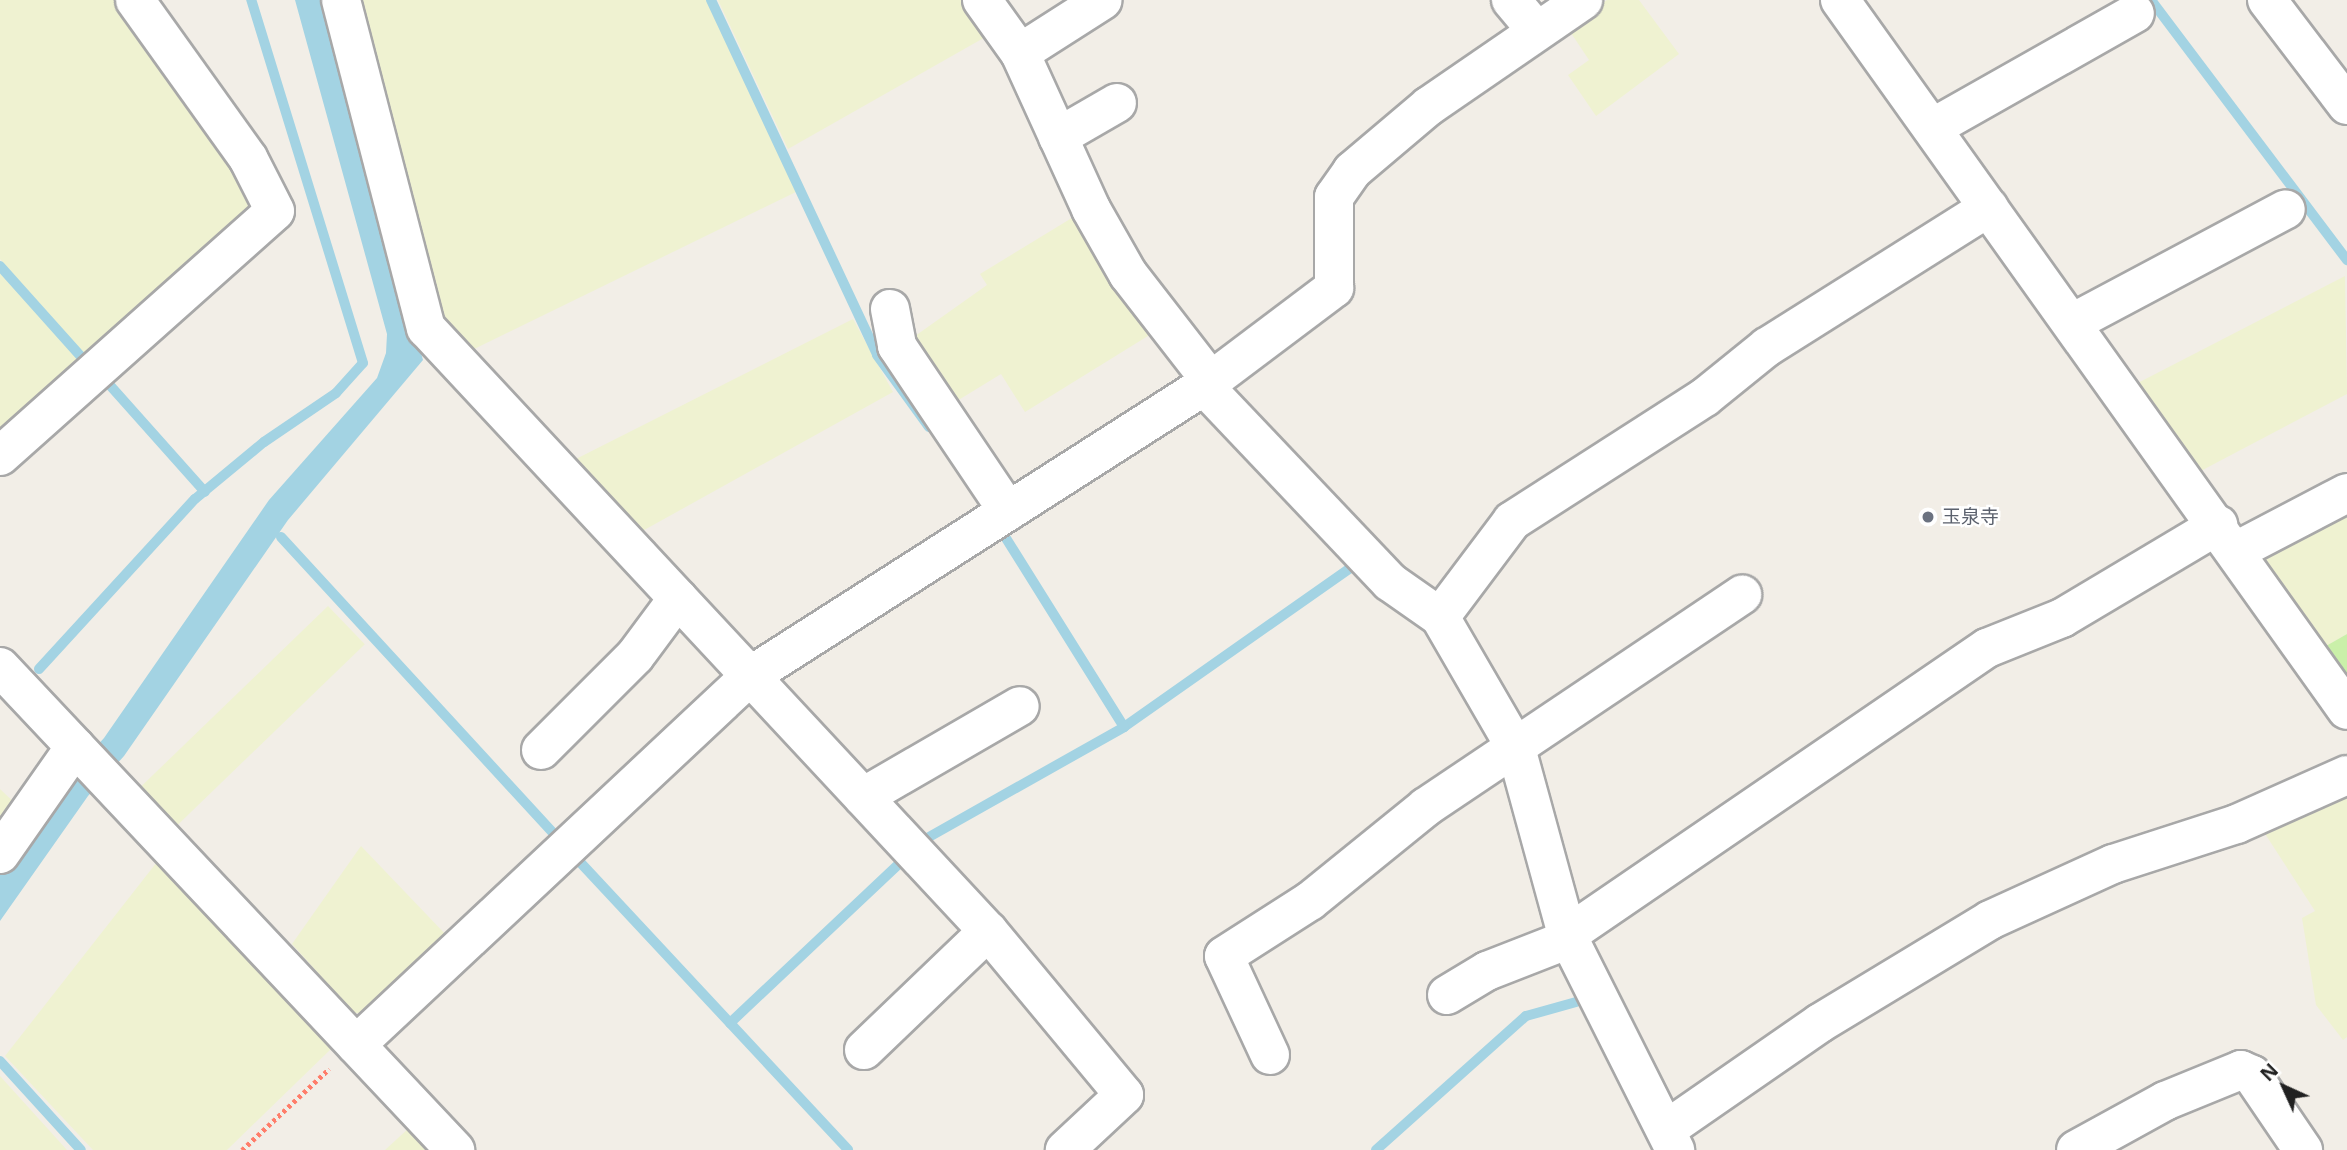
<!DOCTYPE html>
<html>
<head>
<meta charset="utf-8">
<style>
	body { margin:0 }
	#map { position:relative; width:2347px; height:1150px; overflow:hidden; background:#f2eee7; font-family:"Noto Sans","Noto Sans JP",sans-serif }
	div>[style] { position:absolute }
	.farmland>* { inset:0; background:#eff2d1; transform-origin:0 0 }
	.grass>* { inset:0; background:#caf0a9 }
	.water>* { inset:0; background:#a3d3e3 }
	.stream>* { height:10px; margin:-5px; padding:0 5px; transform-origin:5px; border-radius:5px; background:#a3d3e3 }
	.path>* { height:4.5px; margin-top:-2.25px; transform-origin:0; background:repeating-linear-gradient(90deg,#ff7d6a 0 3.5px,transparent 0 7px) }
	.roads { filter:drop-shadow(2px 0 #a8a8a8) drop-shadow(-2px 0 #a8a8a8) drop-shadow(0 2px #a8a8a8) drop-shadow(0 -2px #a8a8a8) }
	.minor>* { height:38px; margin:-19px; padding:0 19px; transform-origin:19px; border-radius:19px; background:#fff }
	.dots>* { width:19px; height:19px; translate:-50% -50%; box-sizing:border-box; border:4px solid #fff; border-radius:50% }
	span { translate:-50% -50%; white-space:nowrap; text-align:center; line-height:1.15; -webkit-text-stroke:5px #fff; paint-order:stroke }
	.worship-label { font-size:19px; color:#5b616d }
	.left { translate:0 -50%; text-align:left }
	.north { position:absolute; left:2249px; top:1052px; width:70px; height:70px; -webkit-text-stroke:5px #fff; paint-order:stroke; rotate:315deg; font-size:19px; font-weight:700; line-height:28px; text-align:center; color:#212121 }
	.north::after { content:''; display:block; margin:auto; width:24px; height:32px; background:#212121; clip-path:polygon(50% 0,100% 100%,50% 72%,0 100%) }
</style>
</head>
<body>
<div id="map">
	<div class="farmland">
		<div style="clip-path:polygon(0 0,117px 0,251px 187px,256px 211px,91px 361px,0 259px)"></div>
		<div style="clip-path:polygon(355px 0,707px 0,798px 191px,468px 352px,435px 311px)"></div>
		<div style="clip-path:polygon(718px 0,972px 0,996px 31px,788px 149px)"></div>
		<div style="clip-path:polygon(1607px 0,1639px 0,1679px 54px,1596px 116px,1568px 75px,1589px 60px,1567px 27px)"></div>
		<div style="clip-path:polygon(1080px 213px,1156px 331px,1025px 412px,1001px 374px,952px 404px,908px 341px,987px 285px,980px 274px)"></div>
		<div style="clip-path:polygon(0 273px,85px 367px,0 440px)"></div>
		<div style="clip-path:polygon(2345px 276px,2347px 394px,2195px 474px,2130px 387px)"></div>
		<div style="clip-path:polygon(853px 319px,893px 392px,637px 534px,570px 462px)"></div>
		<div style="clip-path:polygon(2347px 507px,2347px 634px,2319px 650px,2253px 555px)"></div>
		<div style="left:328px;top:606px;width:53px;height:261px;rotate:46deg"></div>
		<div style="clip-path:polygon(0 789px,19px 807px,0 834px)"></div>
		<div style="clip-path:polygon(2347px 792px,2347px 1037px,2343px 1040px,2316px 1005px,2302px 918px,2315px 911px,2260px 826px)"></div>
		<div style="clip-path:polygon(361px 846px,449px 938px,371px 1013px,354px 1013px,292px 944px)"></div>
		<div style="clip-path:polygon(157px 862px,332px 1048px,227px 1150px,93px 1150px,5px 1056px)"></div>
		<div style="clip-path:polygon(0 1076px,67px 1150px,0 1150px)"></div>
		<div style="clip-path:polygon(409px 1128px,429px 1150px,385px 1150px)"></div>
	</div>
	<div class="grass">
		<div style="clip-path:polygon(2347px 634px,2347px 685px,2319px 650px)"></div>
	</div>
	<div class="water">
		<div style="clip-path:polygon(295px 0,323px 0,423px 360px,288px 520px,124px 756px,88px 796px,0 921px,0 874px,67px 779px,104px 738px,269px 500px,377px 378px,386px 353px,387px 334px)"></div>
	</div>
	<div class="stream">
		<div style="left:711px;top:0;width:392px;rotate:64.9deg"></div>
		<div style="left:877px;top:355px;width:89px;rotate:54.2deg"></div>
		<div style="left:2151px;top:0;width:326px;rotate:53deg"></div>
		<div style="left:0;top:266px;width:127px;rotate:48.2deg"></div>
		<div style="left:107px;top:382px;width:147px;rotate:48.3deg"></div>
		<div style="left:281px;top:537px;width:406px;rotate:47.4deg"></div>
		<div style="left:39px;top:669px;width:231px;rotate:-47.5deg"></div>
		<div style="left:195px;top:499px;width:89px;rotate:-39.6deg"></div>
		<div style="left:264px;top:442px;width:87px;rotate:-34.2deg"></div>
		<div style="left:336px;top:393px;width:40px;rotate:-48deg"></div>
		<div style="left:363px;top:363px;width:380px;rotate:-107.1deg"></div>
		<div style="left:1124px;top:727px;width:276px;rotate:-35.1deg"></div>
		<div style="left:929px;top:837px;width:224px;rotate:-29.4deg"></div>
		<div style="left:1124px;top:727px;width:229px;rotate:-122deg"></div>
		<div style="left:578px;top:860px;width:396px;rotate:47deg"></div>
		<div style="left:730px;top:1023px;width:238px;rotate:-43.3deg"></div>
		<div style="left:0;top:1061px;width:120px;rotate:47.7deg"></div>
		<div style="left:1376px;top:1150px;width:201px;rotate:-41.8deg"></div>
		<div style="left:1526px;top:1016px;width:52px;rotate:-15.6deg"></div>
	</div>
	<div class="path">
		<div style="left:242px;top:1150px;width:119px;rotate:-43deg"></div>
	</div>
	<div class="roads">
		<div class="minor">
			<div style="left:341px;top:0;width:339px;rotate:75.5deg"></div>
			<div style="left:426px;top:328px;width:824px;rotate:47.02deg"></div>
			<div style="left:988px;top:931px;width:213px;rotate:50.3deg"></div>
			<div style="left:1124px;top:1095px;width:81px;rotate:137deg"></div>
			<div style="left:982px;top:0;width:65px;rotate:54.4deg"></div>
			<div style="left:1020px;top:53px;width:171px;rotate:65.5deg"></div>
			<div style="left:1091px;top:209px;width:75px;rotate:60.4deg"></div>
			<div style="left:1128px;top:274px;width:135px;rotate:52.2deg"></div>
			<div style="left:1511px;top:0;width:40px;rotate:50deg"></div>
			<div style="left:1840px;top:0;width:872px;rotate:54.47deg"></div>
			<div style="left:2267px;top:0;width:132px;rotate:52.7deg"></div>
			<div style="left:1020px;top:53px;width:98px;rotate:-32.6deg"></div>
			<div style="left:1932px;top:128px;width:233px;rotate:-29.5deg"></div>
			<div style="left:1058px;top:137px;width:68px;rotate:-30deg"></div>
			<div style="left:890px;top:309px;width:38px;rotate:79deg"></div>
			<div style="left:897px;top:346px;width:199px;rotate:56.1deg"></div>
			<div style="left:2072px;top:323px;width:242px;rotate:-28deg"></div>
			<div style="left:1204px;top:386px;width:270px;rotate:46.5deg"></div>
			<div style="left:1390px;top:582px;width:61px;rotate:35deg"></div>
			<div style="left:1440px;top:617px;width:151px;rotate:59.9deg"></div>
			<div style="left:1516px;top:748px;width:194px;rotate:74.7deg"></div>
			<div style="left:1567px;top:935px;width:241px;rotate:63.3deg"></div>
			<div style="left:0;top:456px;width:368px;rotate:-41.7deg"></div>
			<div style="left:275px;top:211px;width:59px;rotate:-117deg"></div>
			<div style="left:248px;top:158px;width:194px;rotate:-125.6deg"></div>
			<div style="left:2236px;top:551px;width:125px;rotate:-27.6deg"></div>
			<div style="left:1440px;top:617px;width:120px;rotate:-53.1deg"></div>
			<div style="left:1512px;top:521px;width:229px;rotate:-32.7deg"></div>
			<div style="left:1705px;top:397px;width:80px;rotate:-38.9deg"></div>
			<div style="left:1767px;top:347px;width:262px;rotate:-32.2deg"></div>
			<div style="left:0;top:667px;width:664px;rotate:46.71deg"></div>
			<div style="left:541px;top:750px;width:133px;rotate:-45deg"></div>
			<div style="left:635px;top:656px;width:72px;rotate:-53.4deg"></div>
			<div style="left:863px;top:797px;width:181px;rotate:-30.1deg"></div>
			<div style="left:0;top:854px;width:131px;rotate:-55deg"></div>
			<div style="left:1567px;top:935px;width:509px;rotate:-34.35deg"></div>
			<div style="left:1987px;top:648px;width:81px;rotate:-21.8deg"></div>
			<div style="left:2062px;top:618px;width:182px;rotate:-30.8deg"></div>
			<div style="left:1447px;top:995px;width:47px;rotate:-31deg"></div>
			<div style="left:1487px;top:971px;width:88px;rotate:-21.3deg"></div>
			<div style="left:356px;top:1045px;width:540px;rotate:-43.12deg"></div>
			<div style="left:750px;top:676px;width:539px;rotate:-32.57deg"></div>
			<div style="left:1204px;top:386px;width:163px;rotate:-37deg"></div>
			<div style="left:1334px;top:288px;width:91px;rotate:-90deg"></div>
			<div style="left:1334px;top:197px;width:32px;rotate:-55deg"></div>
			<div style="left:1352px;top:171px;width:101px;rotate:-40.2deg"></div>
			<div style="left:1429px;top:106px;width:187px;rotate:-34.5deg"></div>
			<div style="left:864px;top:1050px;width:172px;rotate:-43.8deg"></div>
			<div style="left:1270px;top:1055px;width:109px;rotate:-114.9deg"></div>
			<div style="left:1224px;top:956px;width:102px;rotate:-32.6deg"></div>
			<div style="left:1310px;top:901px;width:149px;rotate:-39deg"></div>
			<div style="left:1426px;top:807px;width:381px;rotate:-33.9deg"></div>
			<div style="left:1667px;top:1129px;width:186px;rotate:-34.7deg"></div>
			<div style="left:1820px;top:1023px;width:199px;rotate:-31.2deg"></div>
			<div style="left:1990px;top:920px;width:135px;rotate:-24.5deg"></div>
			<div style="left:2113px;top:864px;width:130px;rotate:-17.9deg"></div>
			<div style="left:2237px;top:824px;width:120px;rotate:-24deg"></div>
			<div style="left:2076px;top:1150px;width:102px;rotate:-28.8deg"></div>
			<div style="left:2165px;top:1101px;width:82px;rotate:-22.2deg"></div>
			<div style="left:2241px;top:1070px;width:12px;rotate:24deg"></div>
			<div style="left:2252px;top:1075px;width:91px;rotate:55.8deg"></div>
		</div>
	</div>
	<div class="dots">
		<div style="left:1928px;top:517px;background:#6b7280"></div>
	</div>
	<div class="worship-label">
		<span class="left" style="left:1942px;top:517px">玉泉寺</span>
	</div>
	<div class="north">N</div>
</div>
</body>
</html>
